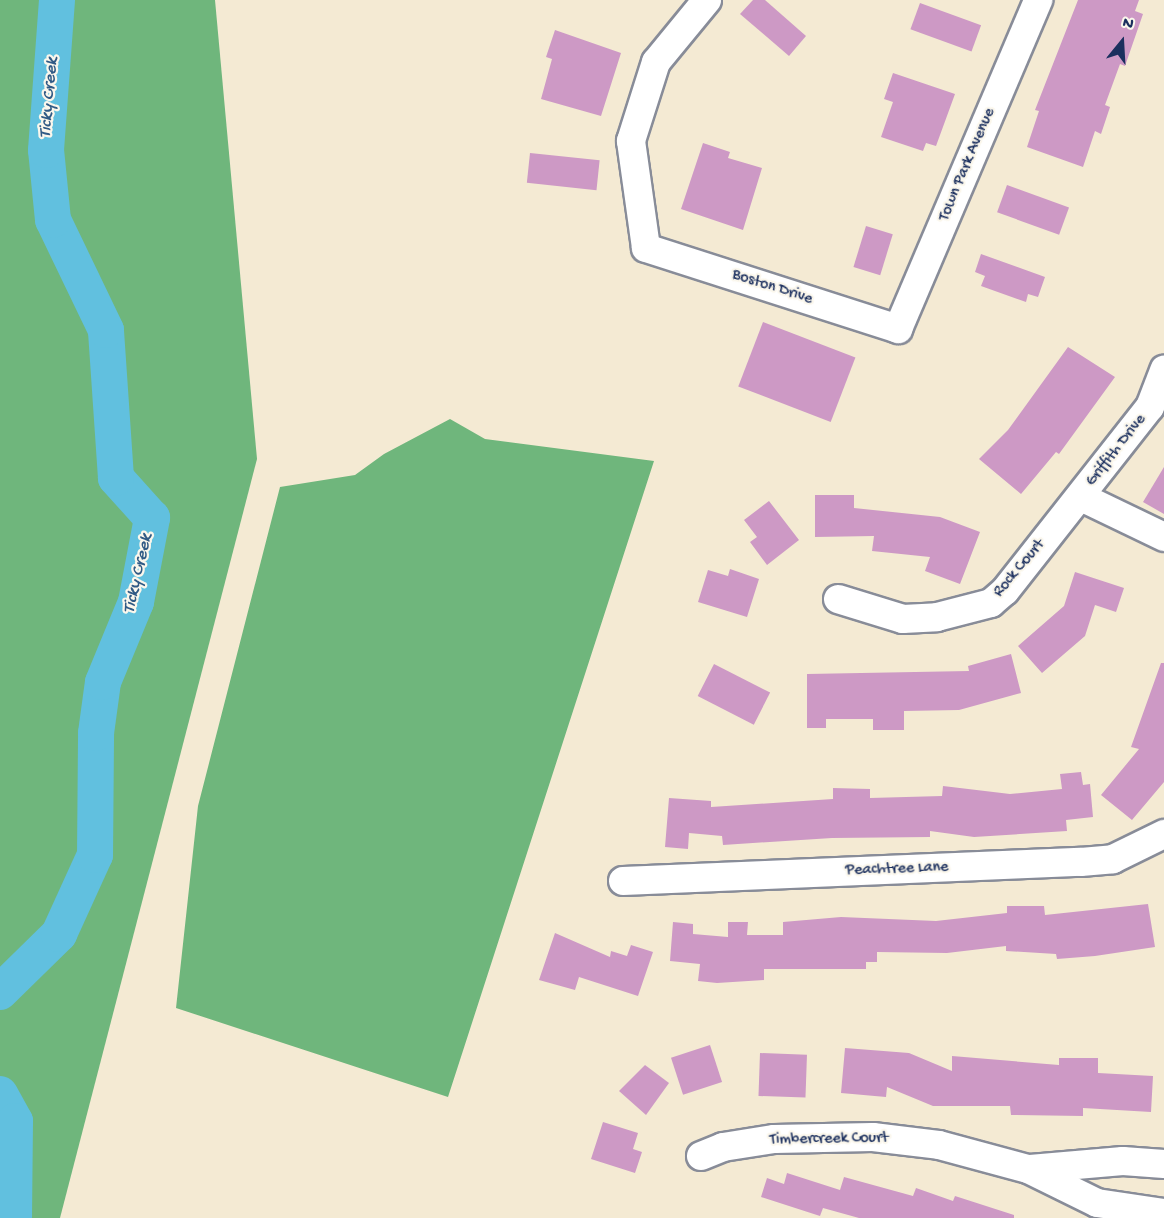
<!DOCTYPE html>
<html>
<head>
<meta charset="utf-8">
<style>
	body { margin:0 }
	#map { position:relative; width:1164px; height:1218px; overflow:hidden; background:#f4ead3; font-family:"Gochi Hand",sans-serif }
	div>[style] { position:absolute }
	.forest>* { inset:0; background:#6fb67c }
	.river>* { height:36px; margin:-18px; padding:0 18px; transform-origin:18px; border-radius:18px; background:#61c0df }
	.building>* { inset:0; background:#cd99c5; transform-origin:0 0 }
	.roads { filter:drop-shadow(2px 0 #888c98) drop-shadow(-2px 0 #888c98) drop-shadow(0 2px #888c98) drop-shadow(0 -2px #888c98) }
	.minor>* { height:28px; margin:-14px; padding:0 14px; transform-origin:14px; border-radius:14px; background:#fff }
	span { translate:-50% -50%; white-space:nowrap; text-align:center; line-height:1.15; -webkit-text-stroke:4.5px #fbf7ec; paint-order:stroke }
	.street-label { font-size:16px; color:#1b2f5e }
	.water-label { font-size:18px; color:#305a85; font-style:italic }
	.north { position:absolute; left:1092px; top:12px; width:60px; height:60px; -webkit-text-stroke:4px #fbf7ec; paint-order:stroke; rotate:18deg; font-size:16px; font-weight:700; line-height:24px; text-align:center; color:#1b2f5e }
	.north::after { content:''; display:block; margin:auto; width:21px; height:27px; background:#1b2f5e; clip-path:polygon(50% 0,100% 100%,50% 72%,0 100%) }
</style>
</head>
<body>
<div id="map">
	<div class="forest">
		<div style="clip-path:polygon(0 0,215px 0,257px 459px,60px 1218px,0 1218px)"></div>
		<div style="clip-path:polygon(450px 419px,485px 439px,654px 461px,448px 1097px,176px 1008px,198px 806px,280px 487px,355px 475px,384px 454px)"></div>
	</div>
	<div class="river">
		<div style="left:0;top:992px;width:83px;rotate:-44.5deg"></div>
		<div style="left:59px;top:934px;width:87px;rotate:-65.5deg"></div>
		<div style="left:95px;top:855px;width:122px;rotate:-89.5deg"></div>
		<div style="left:96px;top:733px;width:51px;rotate:-82.2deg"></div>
		<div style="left:103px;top:682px;width:87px;rotate:-67.6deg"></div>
		<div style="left:136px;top:602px;width:86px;rotate:-79.2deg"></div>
		<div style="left:152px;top:518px;width:54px;rotate:-132deg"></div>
		<div style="left:116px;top:478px;width:148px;rotate:-93.9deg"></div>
		<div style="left:106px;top:330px;width:122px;rotate:-115.7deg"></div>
		<div style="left:53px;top:220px;width:70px;rotate:-95.7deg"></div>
		<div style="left:46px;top:150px;width:150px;rotate:-85.8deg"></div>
		<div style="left:0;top:1094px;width:31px;rotate:61deg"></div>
		<div style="left:15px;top:1121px;width:97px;rotate:90.6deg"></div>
	</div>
	<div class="building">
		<div style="clip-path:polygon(753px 0,765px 0,806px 36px,789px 56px,740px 14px)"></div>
		<div style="clip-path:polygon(1078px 0,1139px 0,1135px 11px,1143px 14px,1125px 66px,1120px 64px,1105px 105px,1110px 107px,1101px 134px,1095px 131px,1083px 167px,1027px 147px,1039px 111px,1035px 110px)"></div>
		<div style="left:920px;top:3px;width:65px;height:28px;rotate:20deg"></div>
		<div style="clip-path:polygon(555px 30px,621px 53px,601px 116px,541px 99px,552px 59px,546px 57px)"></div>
		<div style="clip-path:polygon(893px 73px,955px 94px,936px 146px,926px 143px,923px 151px,881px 137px,893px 102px,884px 99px)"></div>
		<div style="clip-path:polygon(703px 143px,730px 152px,728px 158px,762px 168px,743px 230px,681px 209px)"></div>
		<div style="left:530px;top:153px;width:70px;height:30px;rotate:6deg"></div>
		<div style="left:1007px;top:185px;width:66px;height:29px;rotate:20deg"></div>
		<div style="left:866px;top:226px;width:28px;height:43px;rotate:17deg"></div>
		<div style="clip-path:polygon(981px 254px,1045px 277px,1038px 297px,1028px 294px,1026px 302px,981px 286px,985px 276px,975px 272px)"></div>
		<div style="left:763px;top:322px;width:99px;height:69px;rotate:21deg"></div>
		<div style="clip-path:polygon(1068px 347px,1115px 377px,1059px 454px,1056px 452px,1021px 494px,979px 459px,1008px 430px)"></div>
		<div style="clip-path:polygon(1164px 467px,1164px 514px,1143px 502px)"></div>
		<div style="clip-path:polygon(815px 495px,854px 495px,854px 508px,940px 517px,980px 532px,960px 584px,925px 571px,930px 557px,872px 551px,874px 536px,815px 537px)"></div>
		<div style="clip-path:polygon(769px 501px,799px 540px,767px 565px,750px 542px,757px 537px,744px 520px)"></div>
		<div style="clip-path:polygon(730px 569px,759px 579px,747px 617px,698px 602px,708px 570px,728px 576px)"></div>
		<div style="clip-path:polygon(1075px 572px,1124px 588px,1116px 612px,1095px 605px,1085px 636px,1042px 673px,1018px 646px,1064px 606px)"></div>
		<div style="clip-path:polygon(1011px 654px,1021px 693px,959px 710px,904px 711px,904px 730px,873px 730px,873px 719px,826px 719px,826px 728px,807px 728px,807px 674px,969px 671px,968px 666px)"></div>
		<div style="clip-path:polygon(1161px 663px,1164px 663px,1164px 782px,1132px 820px,1101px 795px,1139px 749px,1131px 747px)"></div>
		<div style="left:714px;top:664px;width:63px;height:36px;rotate:27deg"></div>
		<div style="clip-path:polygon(1081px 772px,1083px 785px,1090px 784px,1093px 817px,1066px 820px,1067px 831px,974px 837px,930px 831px,930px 837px,832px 838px,723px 845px,722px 836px,689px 833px,688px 849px,665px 847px,669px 798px,711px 801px,711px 807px,833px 799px,833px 788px,870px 789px,870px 798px,942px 796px,943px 786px,1010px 794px,1062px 789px,1060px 774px)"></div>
		<div style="clip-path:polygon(1148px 904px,1155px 947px,1095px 956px,1057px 959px,1056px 954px,1006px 951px,1006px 946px,947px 953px,877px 952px,877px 962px,866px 962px,866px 969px,764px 969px,764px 980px,717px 983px,698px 981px,700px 964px,670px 961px,673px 922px,693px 924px,693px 934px,728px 937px,728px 922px,748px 922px,747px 935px,783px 935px,783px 922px,841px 917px,936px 921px,1007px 913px,1007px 906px,1044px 906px,1045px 915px)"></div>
		<div style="clip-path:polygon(555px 933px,610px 957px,611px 951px,627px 956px,631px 945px,653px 952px,638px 996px,579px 977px,575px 990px,539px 980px)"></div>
		<div style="left:710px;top:1045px;width:39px;height:41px;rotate:72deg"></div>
		<div style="clip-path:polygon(845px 1048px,909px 1053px,952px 1071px,952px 1056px,1059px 1065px,1059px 1058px,1098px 1058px,1098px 1073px,1153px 1076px,1151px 1112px,1083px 1108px,1083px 1116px,1011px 1115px,1010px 1106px,933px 1106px,887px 1087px,886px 1097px,841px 1093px)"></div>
		<div style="left:760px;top:1053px;width:47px;height:43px;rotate:2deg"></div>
		<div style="clip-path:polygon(645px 1065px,669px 1083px,646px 1115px,619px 1091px)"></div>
		<div style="clip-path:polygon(603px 1122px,638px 1133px,633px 1149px,642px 1152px,635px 1173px,591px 1159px)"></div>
		<div style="clip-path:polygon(787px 1173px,840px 1190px,844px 1177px,913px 1196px,916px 1188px,953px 1201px,955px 1196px,1014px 1215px,1014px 1218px,859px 1218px,823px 1208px,820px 1216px,761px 1197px,767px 1178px,784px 1184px)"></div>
	</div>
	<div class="roads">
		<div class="minor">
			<div style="left:707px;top:0;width:80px;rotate:129.4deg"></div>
			<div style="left:656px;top:62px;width:83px;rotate:107.6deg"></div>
			<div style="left:631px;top:141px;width:108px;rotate:82deg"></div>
			<div style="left:646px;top:248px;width:265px;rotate:17.8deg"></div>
			<div style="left:898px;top:329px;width:358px;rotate:-66.9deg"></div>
			<div style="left:1081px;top:497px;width:92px;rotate:25.7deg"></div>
			<div style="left:838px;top:599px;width:68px;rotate:17.1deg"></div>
			<div style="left:903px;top:619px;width:34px;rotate:-3deg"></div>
			<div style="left:937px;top:617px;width:56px;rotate:-14.5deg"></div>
			<div style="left:991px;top:603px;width:18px;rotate:-41deg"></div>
			<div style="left:1005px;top:591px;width:234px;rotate:-51.8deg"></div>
			<div style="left:1150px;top:407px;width:40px;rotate:-69deg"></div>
			<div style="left:623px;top:881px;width:458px;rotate:-2.4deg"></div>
			<div style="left:1081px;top:862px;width:32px;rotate:-5deg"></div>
			<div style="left:1113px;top:859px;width:57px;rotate:-26.1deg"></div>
			<div style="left:701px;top:1156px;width:24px;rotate:-22deg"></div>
			<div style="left:723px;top:1147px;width:52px;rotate:-8.9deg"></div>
			<div style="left:774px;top:1139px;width:99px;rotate:-1.2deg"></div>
			<div style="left:873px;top:1137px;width:66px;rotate:6.9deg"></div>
			<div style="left:939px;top:1145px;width:92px;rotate:15.1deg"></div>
			<div style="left:1028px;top:1169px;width:77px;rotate:26.2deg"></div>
			<div style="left:1097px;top:1203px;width:68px;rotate:8.5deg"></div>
			<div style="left:1030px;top:1169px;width:93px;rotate:-4.9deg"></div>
			<div style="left:1123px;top:1161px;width:41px;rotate:4.2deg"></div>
		</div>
	</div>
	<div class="street-label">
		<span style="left:968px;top:165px;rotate:-67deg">Town Park Avenue</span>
		<span style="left:772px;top:288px;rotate:18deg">Boston Drive</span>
		<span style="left:1117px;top:451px;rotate:-52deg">Griffith Drive</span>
		<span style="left:1020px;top:569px;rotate:-50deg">Rock Court</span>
		<span style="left:897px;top:870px;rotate:-2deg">Peachtree Lane</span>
		<span style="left:829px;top:1140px;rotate:-1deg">Timbercreek Court</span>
	</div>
	<div class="water-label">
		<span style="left:50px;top:98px;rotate:-85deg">Ticky Creek</span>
		<span style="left:139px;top:574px;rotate:-77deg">Ticky Creek</span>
	</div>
	<div class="north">N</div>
</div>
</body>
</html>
